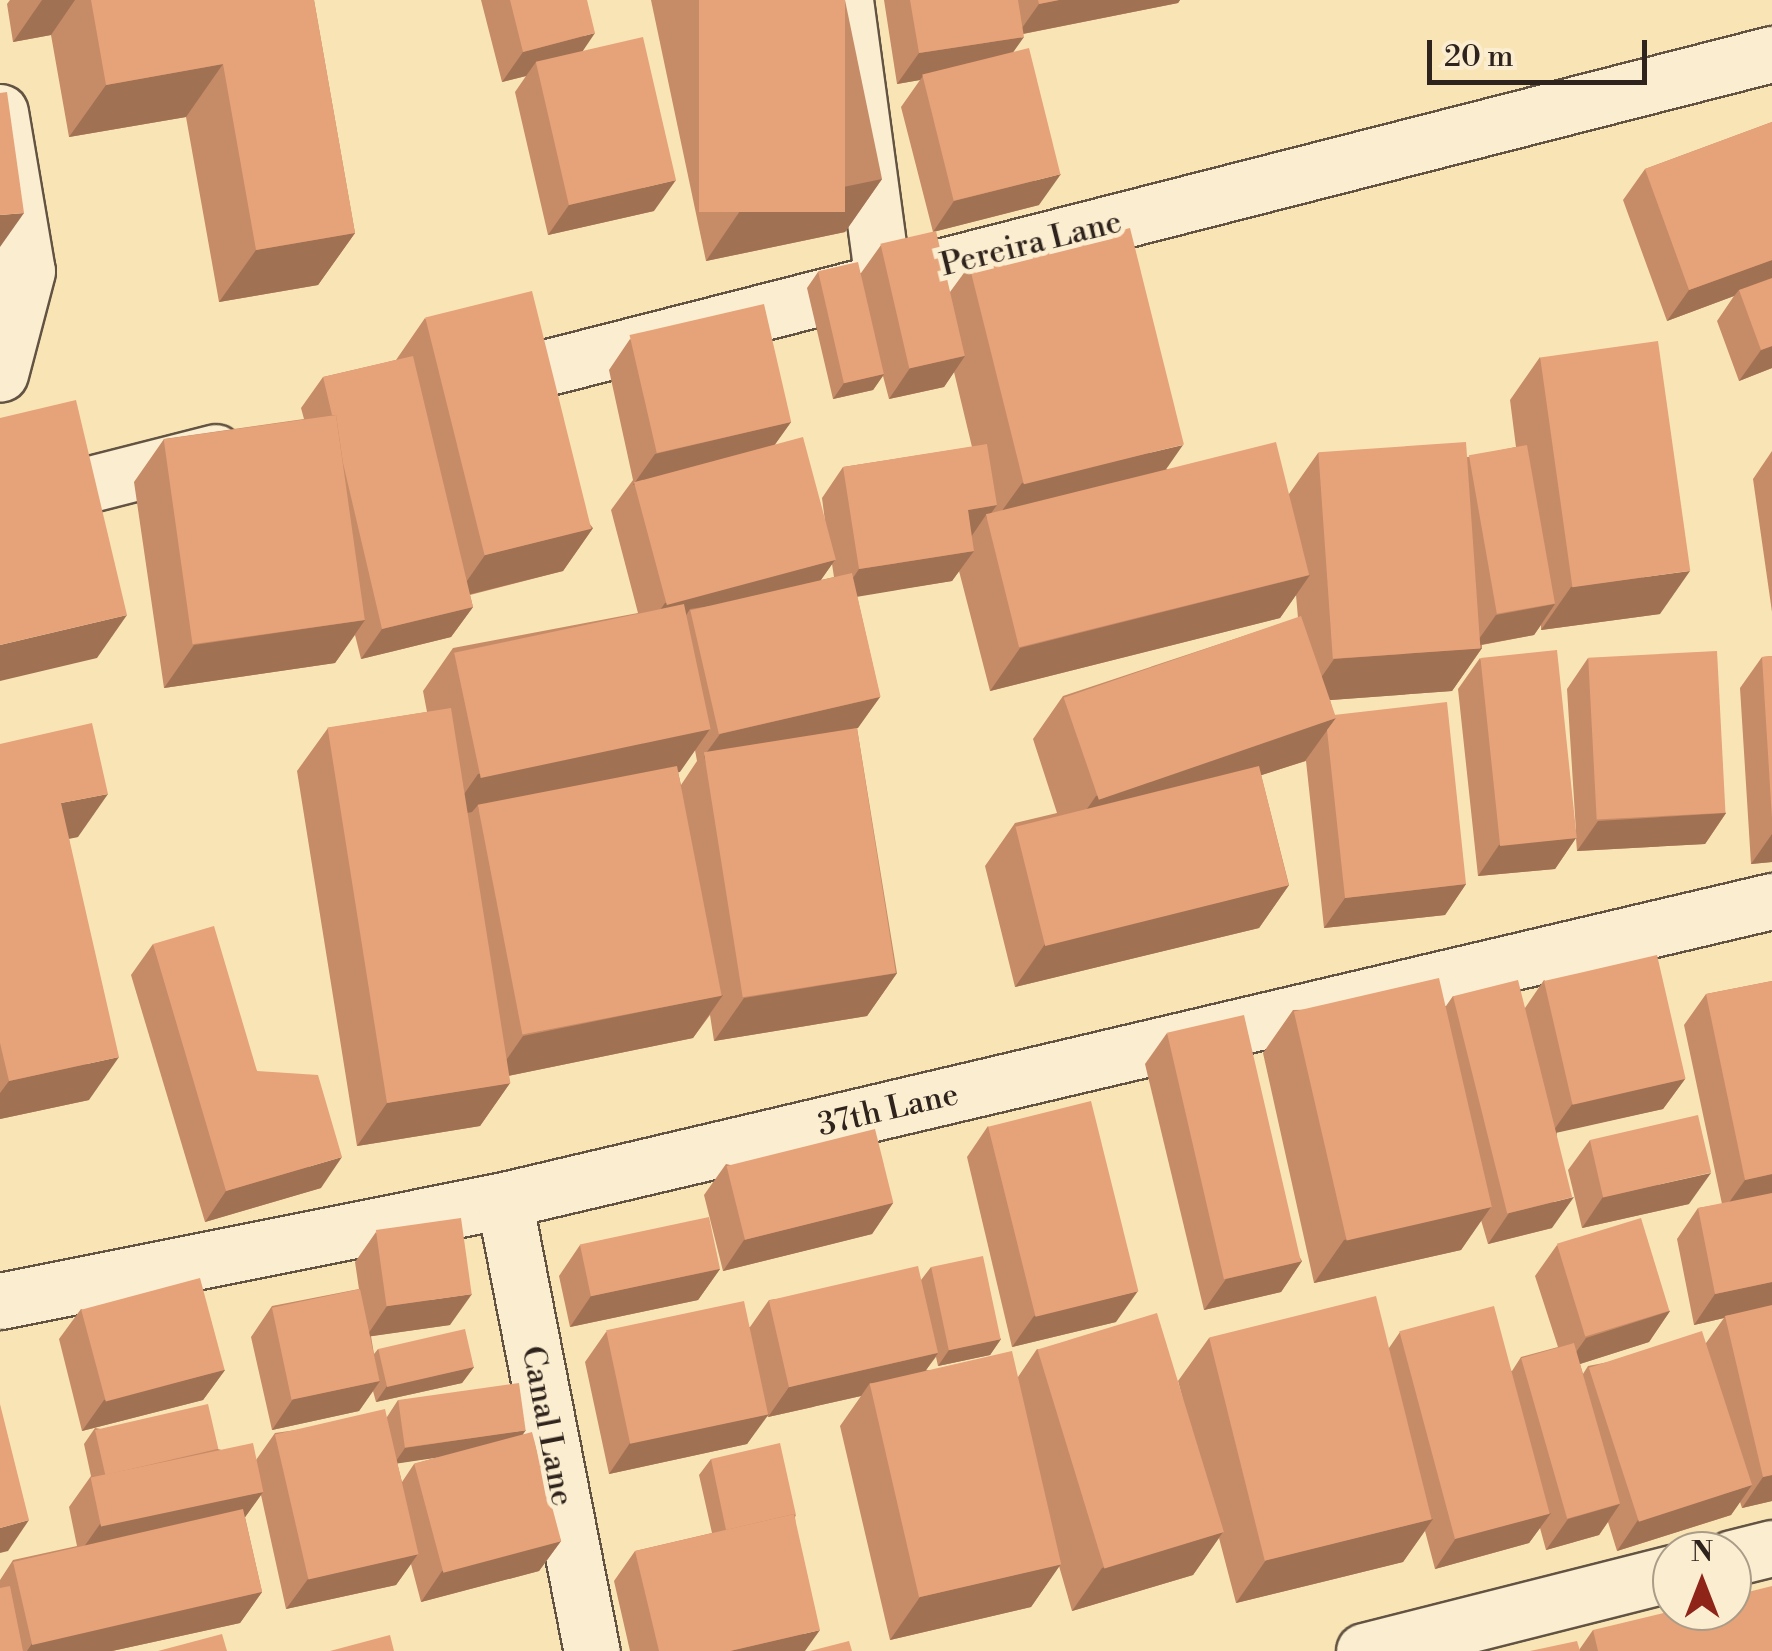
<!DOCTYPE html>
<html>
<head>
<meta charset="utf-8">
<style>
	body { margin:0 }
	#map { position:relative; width:1772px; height:1651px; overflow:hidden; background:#f9e4b5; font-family:"Libre Bodoni",serif }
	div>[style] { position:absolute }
	.roads { filter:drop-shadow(2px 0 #625343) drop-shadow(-2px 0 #625343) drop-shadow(0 2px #625343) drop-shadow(0 -2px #625343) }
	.minor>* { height:55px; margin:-27.5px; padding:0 27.5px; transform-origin:27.5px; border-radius:27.5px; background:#fbedcf }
	.wall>* { inset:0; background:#c68b67 }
	.shaded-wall>* { inset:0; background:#a17154 }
	.building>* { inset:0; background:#e6a278; transform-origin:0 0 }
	span { translate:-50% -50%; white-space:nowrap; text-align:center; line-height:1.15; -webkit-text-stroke:10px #fbedcf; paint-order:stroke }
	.street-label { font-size:32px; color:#2f231d }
	.north { position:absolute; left:1652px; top:1531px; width:100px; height:100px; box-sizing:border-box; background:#fbedcf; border:2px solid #a99c88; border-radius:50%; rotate:0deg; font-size:28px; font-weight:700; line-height:40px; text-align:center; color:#2f231d }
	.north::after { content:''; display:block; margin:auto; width:35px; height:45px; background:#8f2418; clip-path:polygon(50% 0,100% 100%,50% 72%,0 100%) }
	.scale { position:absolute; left:1427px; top:40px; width:220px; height:45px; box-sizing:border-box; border:5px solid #2f231d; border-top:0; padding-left:12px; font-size:30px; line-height:35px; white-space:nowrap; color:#2f231d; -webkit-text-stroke:8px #fbedcf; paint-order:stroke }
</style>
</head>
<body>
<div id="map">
	<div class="roads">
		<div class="minor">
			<div style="left:845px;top:0;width:285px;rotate:82.3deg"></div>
			<div style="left:0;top:112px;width:161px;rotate:80.4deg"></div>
			<div style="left:27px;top:271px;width:106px;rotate:104.7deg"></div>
			<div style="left:478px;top:385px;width:1336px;rotate:-14.35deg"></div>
			<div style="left:0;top:507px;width:222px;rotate:-14.3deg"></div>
			<div style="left:504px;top:1200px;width:460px;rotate:79deg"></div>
			<div style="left:0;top:1301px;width:514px;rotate:-11.33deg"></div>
			<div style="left:504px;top:1200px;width:1303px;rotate:-13.27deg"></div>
			<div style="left:1732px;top:1558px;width:41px;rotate:-14deg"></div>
			<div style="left:1364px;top:1651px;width:318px;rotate:-14.2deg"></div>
		</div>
	</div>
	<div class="wall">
		<div style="clip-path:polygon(10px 0,314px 0,355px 233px,318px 285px,219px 302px,186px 117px,69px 137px,51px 35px,13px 42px,7px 4px)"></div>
		<div style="clip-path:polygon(481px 0,587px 0,583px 51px,654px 211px,548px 235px,515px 92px,526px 76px,502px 82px)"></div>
		<div style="clip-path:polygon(651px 0,845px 0,882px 179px,845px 232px,706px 261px)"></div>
		<div style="clip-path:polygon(884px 0,1180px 0,1178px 3px,1023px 34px,1013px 52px,1039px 205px,933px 232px,901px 107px,920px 80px,897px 84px)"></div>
		<div style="clip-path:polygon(1772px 122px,1772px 368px,1739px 381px,1717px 321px,1734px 296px,1667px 321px,1623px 200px,1645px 169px)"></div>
		<div style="clip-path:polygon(evenodd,881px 245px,950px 292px,969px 266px,1166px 469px,1289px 494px,1318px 453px,1468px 457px,1516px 447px,1510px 400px,1540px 357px,1660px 614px,1541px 630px,1541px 625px,1534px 635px,1482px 645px,1482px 648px,1452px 691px,1330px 700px,1334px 715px,1466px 884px,1445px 915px,1324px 928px,1306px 761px,1261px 775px,1289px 885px,1259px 928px,1015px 987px,985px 866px,1015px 823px,1057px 813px,1033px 739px,1063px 696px,1298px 618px,1296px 595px,1280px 618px,990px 691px,959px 571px,952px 581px,857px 596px,880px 697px,857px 728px,897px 973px,867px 1016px,714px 1041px,710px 1015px,693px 1038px,508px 1076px,510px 1083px,480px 1126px,357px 1146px,297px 771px,328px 728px,427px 712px,423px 691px,453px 648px,638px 613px,611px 510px,633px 480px,609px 370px,630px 339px,791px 422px,775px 444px,826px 529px,822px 498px,843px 467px,972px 447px,954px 372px,944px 387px,889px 399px,883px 376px,873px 390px,833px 399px,807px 288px,818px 272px,861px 273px,881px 245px,832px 564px,834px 577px,821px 580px,832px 564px,881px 245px,695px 750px,697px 761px,681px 785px,678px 772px,695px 750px)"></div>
		<div style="clip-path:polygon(425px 318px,593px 528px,563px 571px,470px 595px,473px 607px,451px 637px,361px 659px,355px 635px,335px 663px,164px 688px,134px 482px,164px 439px,304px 419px,301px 408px,323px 377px,396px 360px)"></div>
		<div style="clip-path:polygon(1772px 451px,1772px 612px,1753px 479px)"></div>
		<div style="clip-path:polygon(1772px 656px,1772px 862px,1751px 864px,1740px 688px,1762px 657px)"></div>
		<div style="clip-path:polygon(1480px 658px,1576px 831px,1567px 689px,1588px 658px,1726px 813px,1705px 844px,1577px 851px,1576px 838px,1555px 869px,1478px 876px,1458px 689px)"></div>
		<div style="clip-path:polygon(0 744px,78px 837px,69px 838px,89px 1100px,0 1119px)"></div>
		<div style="clip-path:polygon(153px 944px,257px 1071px,321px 1188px,205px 1222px,131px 975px)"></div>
		<div style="clip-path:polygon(1544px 980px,1685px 1079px,1663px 1109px,1557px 1132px,1552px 1228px,1488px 1244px,1481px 1220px,1461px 1250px,1314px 1283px,1263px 1053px,1293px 1010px,1446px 1006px,1453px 996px,1525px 1008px)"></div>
		<div style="clip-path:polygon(1772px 981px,1772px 1501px,1742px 1508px,1740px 1502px,1731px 1515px,1617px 1551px,1608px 1522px,1599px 1535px,1546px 1550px,1540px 1528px,1529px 1543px,1435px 1569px,1425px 1531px,1403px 1562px,1236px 1603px,1219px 1538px,1193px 1575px,1072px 1611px,1059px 1566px,1031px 1607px,890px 1640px,840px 1426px,861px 1396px,768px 1417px,767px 1415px,747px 1444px,609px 1474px,585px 1362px,606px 1332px,750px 1327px,769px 1300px,921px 1280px,931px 1267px,1001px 1339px,990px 1355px,938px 1366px,936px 1357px,926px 1370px,1018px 1377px,1037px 1349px,1183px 1400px,1178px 1381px,1209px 1338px,1389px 1348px,1400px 1332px,1512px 1371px,1521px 1357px,1558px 1347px,1535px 1276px,1557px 1245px,1670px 1311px,1649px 1342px,1580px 1364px,1583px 1374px,1588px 1366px,1706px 1343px,1724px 1318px,1694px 1325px,1677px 1239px,1698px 1208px,1722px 1204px,1684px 1025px,1706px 994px)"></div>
		<div style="clip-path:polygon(1167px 1033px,1302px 1261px,1281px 1292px,1204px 1310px,1145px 1064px)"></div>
		<div style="clip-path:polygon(988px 1126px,1116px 1322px,1012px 1347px,967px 1157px)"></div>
		<div style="clip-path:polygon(1590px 1140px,1689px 1204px,1582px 1228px,1568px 1170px)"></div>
		<div style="clip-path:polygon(726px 1164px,893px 1203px,872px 1234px,723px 1271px,704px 1195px)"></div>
		<div style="clip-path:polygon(376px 1232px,450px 1325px,371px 1336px,374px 1354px,378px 1349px,474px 1367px,462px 1383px,376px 1402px,373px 1391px,359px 1411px,272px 1430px,251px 1337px,272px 1306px,359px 1289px,355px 1262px)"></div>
		<div style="clip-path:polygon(580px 1245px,720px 1269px,698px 1300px,570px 1327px,559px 1276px)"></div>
		<div style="clip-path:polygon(81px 1309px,225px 1370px,203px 1400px,82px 1431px,59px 1339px)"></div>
		<div style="clip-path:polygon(evenodd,398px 1400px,523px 1434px,561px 1541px,539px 1571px,421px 1602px,411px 1564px,396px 1585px,286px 1609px,261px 1495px,245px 1517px,262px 1592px,240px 1623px,112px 1651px,0 1651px,0 1580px,13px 1560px,77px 1546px,69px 1507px,91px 1476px,84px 1444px,95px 1428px,218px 1449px,256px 1460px,275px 1433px,387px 1417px,398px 1400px,439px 1457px,414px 1464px,402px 1482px,397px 1463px,439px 1457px)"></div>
		<div style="clip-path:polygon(711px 1459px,796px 1515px,795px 1517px,805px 1651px,630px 1651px,614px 1581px,635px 1551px,712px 1533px,699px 1475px)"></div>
		<div style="clip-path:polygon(1593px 1630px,1772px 1651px,1530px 1651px,1579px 1650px)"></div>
	</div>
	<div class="shaded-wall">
		<div style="clip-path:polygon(42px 0,75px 0,51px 35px,13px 42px)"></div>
		<div style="clip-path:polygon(1059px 0,1180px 0,1178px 3px,1017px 35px,1039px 4px)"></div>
		<div style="clip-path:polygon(595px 33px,574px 64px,536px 62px,526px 76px,502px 82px,523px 52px)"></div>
		<div style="clip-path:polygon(1024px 37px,1002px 68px,923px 76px,920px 80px,897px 84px,919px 53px)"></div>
		<div style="clip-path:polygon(223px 64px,186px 117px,69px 137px,106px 85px)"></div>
		<div style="clip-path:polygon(1061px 174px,1039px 205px,933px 232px,954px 201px)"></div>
		<div style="clip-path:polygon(882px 179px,845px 232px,706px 261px,742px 208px)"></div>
		<div style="clip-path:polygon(676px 180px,654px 211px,548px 235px,569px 205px)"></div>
		<div style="clip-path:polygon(24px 213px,0 247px,0 215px)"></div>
		<div style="clip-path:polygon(355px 233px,318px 285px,219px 302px,256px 250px)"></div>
		<div style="clip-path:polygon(1772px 260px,1772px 282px,1739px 290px,1734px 296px,1667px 321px,1689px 290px)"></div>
		<div style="clip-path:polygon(1772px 346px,1772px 368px,1739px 381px,1761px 350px)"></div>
		<div style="clip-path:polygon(965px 356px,944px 387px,889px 399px,910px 368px)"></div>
		<div style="clip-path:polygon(884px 374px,873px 390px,833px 399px,844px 383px)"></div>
		<div style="clip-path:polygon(791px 422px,769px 453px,633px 485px,655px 454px)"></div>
		<div style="clip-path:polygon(1183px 445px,1153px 488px,991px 526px,1022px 483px)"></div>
		<div style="clip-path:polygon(997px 505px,987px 519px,986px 515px,971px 537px,968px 510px)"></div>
		<div style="clip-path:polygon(593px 528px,563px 571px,455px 598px,485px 555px)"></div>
		<div style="clip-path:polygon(974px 551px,952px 581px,838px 600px,859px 569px)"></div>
		<div style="clip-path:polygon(835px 560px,813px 591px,690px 609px,680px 625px,643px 634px,665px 603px)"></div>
		<div style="clip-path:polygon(1690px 571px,1660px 614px,1541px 630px,1571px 587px)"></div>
		<div style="clip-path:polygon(1310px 575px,1280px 618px,990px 691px,1020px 648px)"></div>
		<div style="clip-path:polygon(1555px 604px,1534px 635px,1474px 646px,1496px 615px)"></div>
		<div style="clip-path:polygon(473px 607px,451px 637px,361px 659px,382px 629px)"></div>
		<div style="clip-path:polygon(127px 615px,97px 658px,0 681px,0 645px)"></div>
		<div style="clip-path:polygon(365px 620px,335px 663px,164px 688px,194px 645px)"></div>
		<div style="clip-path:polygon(1482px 648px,1452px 691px,1304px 702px,1334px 659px)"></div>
		<div style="clip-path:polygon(880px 697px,858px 728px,706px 763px,704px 756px,720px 734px)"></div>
		<div style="clip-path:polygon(1336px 718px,1305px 761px,1066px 839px,1096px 796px)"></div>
		<div style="clip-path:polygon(710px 729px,680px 772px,479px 811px,478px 805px,472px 812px,448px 817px,478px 774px)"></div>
		<div style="clip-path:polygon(108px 794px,78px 837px,31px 847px,61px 803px)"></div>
		<div style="clip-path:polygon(1726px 813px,1705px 844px,1577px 851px,1598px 821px)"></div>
		<div style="clip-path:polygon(1772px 834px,1772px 862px,1751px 864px)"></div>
		<div style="clip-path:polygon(1576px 838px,1555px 869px,1478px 876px,1499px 845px)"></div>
		<div style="clip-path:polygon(1466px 884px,1445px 915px,1324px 928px,1345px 898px)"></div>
		<div style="clip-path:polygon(1289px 885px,1259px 928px,1015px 987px,1045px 944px)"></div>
		<div style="clip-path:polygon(897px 973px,867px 1016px,714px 1041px,744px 998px)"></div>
		<div style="clip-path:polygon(723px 995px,693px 1038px,493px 1079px,523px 1036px)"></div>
		<div style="clip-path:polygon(119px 1057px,89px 1100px,0 1119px,0 1093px,9px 1081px)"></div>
		<div style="clip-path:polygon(1685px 1079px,1663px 1109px,1551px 1134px,1573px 1103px)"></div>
		<div style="clip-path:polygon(510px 1083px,480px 1126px,357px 1146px,387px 1103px)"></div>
		<div style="clip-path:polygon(342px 1157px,321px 1188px,205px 1222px,226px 1191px)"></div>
		<div style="clip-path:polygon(1711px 1173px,1689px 1204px,1582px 1228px,1603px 1197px)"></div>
		<div style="clip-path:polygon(1772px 1174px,1772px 1200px,1723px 1211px,1745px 1180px)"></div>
		<div style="clip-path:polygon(1574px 1197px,1552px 1228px,1488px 1244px,1509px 1213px)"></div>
		<div style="clip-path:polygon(893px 1203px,872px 1234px,723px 1271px,744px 1240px)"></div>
		<div style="clip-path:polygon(1491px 1207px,1461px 1250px,1314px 1283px,1344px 1240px)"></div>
		<div style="clip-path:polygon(1302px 1261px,1281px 1292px,1204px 1310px,1226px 1279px)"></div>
		<div style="clip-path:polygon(720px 1269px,698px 1300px,570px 1327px,591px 1296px)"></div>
		<div style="clip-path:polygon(1772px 1282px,1772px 1308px,1725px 1316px,1724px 1318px,1694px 1325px,1715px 1294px)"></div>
		<div style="clip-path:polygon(1138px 1291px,1116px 1322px,1012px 1347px,1034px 1316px)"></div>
		<div style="clip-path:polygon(472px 1294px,450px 1325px,366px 1337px,387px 1306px)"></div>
		<div style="clip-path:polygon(1670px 1311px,1649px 1342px,1564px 1369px,1586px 1338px)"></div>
		<div style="clip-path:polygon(1001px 1339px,990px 1355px,938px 1366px,949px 1350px)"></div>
		<div style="clip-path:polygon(938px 1353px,917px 1383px,870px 1383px,861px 1396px,768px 1417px,789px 1387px)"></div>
		<div style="clip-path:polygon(474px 1367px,462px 1383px,376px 1402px,387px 1386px)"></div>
		<div style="clip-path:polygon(225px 1370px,203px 1400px,82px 1431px,104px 1400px)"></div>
		<div style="clip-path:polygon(380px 1381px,359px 1411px,272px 1430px,293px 1399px)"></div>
		<div style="clip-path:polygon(769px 1414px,747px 1444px,609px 1474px,630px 1443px)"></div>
		<div style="clip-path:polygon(526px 1430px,515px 1446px,394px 1464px,405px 1448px)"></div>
		<div style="clip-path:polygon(1772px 1475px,1772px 1501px,1742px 1508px,1763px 1477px)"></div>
		<div style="clip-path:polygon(1752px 1485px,1731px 1515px,1617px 1551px,1638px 1520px)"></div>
		<div style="clip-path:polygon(263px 1492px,241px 1523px,79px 1554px,100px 1524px)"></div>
		<div style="clip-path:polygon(1620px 1504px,1599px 1535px,1546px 1550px,1568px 1519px)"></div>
		<div style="clip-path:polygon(1551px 1513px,1529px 1543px,1435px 1569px,1456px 1538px)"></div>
		<div style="clip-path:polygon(1433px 1519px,1403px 1562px,1236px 1603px,1266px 1560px)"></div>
		<div style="clip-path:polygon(29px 1520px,8px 1551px,0 1553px,0 1528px)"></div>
		<div style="clip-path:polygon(1223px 1532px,1193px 1575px,1072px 1611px,1102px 1568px)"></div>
		<div style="clip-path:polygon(561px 1541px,539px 1571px,421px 1602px,442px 1571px)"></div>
		<div style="clip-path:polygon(418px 1554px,396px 1585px,286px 1609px,308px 1579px)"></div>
		<div style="clip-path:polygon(1061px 1564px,1031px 1607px,890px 1640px,920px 1597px)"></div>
		<div style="clip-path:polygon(262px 1592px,240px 1623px,112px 1651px,27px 1651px,33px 1642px)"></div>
		<div style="clip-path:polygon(820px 1630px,805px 1651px,730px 1651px)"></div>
	</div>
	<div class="building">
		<div style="clip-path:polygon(91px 0,314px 0,355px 233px,256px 250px,223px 64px,106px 85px)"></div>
		<div style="clip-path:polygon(510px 0,587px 0,595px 33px,523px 52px)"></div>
		<div style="left:699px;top:0;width:146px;height:212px"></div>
		<div style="clip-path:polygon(910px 0,1018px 0,1024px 37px,919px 53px)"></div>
		<div style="clip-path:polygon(1038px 0,1059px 0,1039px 4px)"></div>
		<div style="left:643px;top:37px;width:147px;height:110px;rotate:77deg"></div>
		<div style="left:1029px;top:48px;width:130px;height:110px;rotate:76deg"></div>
		<div style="clip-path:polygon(7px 92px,24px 213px,0 215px,0 93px)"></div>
		<div style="clip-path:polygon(1772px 122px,1772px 260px,1689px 290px,1645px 169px)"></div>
		<div style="left:1130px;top:228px;width:223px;height:165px;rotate:76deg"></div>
		<div style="left:936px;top:231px;width:128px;height:57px;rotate:77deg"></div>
		<div style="left:858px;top:262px;width:115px;height:41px;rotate:77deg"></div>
		<div style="clip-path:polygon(1772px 278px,1772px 346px,1761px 350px,1739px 290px)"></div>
		<div style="left:532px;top:291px;width:245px;height:110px;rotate:76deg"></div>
		<div style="left:764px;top:304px;width:121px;height:138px;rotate:77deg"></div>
		<div style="left:1658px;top:341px;width:232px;height:119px;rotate:82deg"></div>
		<div style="clip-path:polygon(413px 356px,473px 607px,382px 629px,343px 463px,336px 415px,332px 415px,323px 377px)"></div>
		<div style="clip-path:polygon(76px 400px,127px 615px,0 645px,0 418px)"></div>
		<div style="left:336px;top:415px;width:207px;height:174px;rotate:82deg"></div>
		<div style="left:803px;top:437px;width:127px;height:175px;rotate:75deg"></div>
		<div style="left:1276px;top:442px;width:137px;height:299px;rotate:76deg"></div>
		<div style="left:1466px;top:442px;width:207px;height:148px;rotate:86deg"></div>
		<div style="clip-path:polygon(987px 444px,997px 505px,968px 510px,974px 551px,859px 569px,843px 467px)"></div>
		<div style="left:1527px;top:445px;width:161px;height:59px;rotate:80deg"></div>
		<div style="left:852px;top:573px;width:127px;height:166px;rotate:77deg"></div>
		<div style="left:684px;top:604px;width:128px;height:235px;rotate:78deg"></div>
		<div style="left:1301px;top:616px;width:108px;height:251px;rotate:71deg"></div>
		<div style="left:1557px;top:650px;width:189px;height:77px;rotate:84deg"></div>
		<div style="left:1717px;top:651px;width:162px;height:129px;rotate:87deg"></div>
		<div style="clip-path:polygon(1772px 656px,1772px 819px,1762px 657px)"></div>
		<div style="clip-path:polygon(1447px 702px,1466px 884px,1345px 898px,1327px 730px,1336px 718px,1334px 715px)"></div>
		<div style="left:451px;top:708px;width:380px;height:125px;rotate:81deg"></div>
		<div style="clip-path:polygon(92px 723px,108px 794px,61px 803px,119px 1057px,9px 1081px,0 1043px,0 744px)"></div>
		<div style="left:857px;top:728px;width:248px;height:155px;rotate:81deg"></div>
		<div style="left:677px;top:766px;width:234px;height:203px;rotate:79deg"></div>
		<div style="left:1259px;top:766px;width:123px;height:251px;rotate:76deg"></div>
		<div style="clip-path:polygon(214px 926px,257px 1071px,318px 1075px,342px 1157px,226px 1191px,153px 944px)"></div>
		<div style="left:1657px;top:955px;width:127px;height:116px;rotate:77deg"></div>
		<div style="left:1439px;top:978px;width:235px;height:149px;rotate:77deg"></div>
		<div style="left:1518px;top:980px;width:224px;height:67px;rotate:76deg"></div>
		<div style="clip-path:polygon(1772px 981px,1772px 1174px,1745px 1180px,1706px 994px)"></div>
		<div style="left:1244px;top:1015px;width:253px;height:79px;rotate:77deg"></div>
		<div style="left:1091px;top:1101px;width:196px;height:106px;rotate:76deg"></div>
		<div style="left:1698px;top:1115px;width:59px;height:111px;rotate:77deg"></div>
		<div style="left:875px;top:1129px;width:76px;height:153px;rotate:76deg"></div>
		<div style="clip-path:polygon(1772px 1193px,1772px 1282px,1715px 1294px,1698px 1208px)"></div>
		<div style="left:709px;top:1217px;width:53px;height:132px;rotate:78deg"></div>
		<div style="left:461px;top:1218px;width:77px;height:86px;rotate:82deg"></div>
		<div style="left:1641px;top:1218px;width:97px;height:88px;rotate:73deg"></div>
		<div style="left:983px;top:1256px;width:85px;height:53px;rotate:78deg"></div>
		<div style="left:918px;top:1266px;width:89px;height:153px;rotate:77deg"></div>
		<div style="left:200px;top:1278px;width:95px;height:123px;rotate:75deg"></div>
		<div style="left:360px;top:1289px;width:94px;height:90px;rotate:78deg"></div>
		<div style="left:1376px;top:1296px;width:230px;height:172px;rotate:76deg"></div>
		<div style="left:744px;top:1301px;width:116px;height:141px;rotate:78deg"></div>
		<div style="clip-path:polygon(1772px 1305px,1772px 1475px,1763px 1477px,1725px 1316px)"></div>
		<div style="left:1494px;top:1306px;width:215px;height:98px;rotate:75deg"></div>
		<div style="left:1157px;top:1313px;width:229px;height:125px;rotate:73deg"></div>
		<div style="left:465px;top:1329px;width:39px;height:89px;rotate:77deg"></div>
		<div style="left:1702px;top:1331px;width:162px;height:119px;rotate:72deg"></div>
		<div style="left:1574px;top:1343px;width:167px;height:55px;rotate:74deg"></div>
		<div style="left:1012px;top:1351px;width:219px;height:146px;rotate:77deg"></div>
		<div style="left:519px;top:1383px;width:48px;height:122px;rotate:82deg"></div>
		<div style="clip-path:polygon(0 1404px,29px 1520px,0 1528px)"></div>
		<div style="left:208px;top:1404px;width:46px;height:116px;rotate:77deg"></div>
		<div style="left:385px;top:1409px;width:149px;height:113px;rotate:77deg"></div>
		<div style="left:532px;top:1432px;width:113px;height:122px;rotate:75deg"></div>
		<div style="left:253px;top:1443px;width:50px;height:166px;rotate:78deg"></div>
		<div style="clip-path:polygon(780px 1443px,796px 1515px,794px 1514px,726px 1530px,711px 1459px)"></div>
		<div style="left:243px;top:1509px;width:85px;height:236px;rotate:77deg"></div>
		<div style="clip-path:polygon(794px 1514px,820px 1630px,730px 1651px,659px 1651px,635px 1551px)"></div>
		<div style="clip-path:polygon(10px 1586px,23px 1651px,0 1651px,0 1588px)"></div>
		<div style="clip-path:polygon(1772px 1586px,1772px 1651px,1598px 1651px,1593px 1630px,1672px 1611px,1732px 1611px,1732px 1596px)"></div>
		<div style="clip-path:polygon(222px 1634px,227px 1651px,158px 1651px)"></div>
		<div style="clip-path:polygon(390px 1635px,394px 1651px,330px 1651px)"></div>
		<div style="clip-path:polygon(849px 1641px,852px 1651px,810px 1651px)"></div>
		<div style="clip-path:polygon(1577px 1641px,1580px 1651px,1530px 1651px)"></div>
	</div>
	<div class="street-label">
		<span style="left:1031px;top:244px;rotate:-14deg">Pereira Lane</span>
		<span style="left:888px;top:1110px;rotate:-13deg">37th Lane</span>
		<span style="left:547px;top:1426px;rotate:79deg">Canal Lane</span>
	</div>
	<div class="north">N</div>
	<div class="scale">20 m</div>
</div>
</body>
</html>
